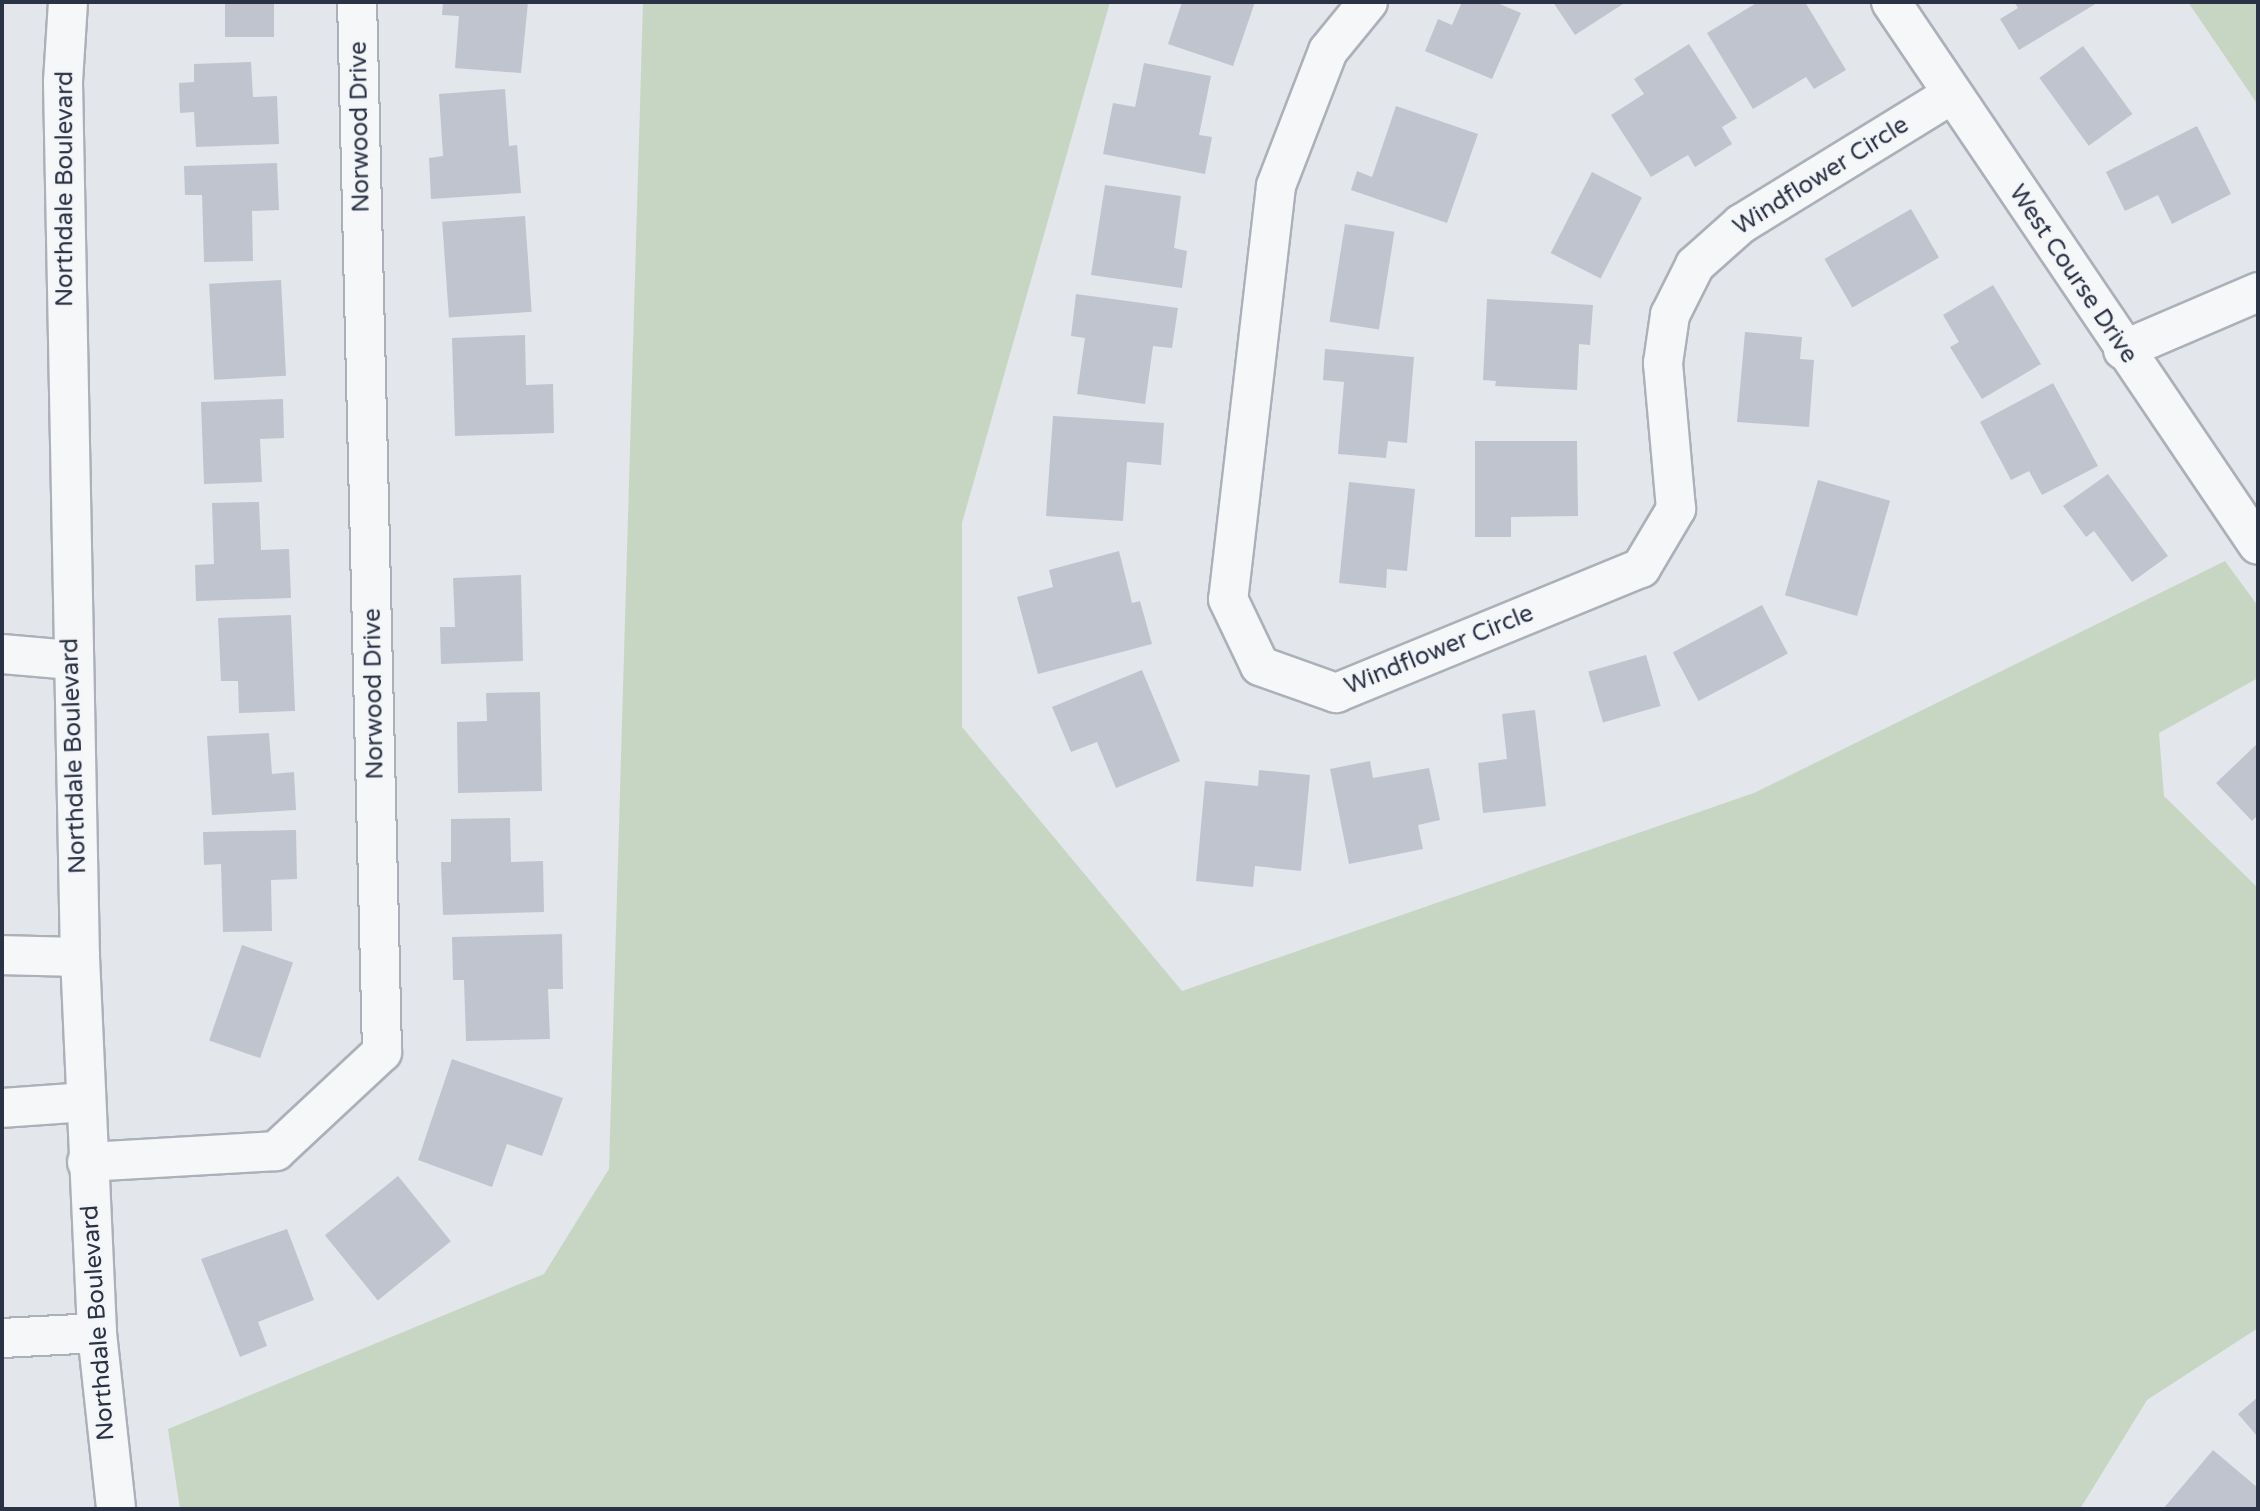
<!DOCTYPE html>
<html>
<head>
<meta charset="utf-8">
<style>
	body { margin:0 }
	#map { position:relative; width:2260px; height:1511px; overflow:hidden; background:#e3e6eb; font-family:"Varela Round",sans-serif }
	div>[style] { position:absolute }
	.green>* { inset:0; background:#c7d6c3 }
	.building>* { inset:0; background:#c0c4cf; transform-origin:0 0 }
	.roads { filter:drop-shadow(2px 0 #acb0b9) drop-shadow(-2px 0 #acb0b9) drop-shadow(0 2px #acb0b9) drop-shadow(0 -2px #acb0b9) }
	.minor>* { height:38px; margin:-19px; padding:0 19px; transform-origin:19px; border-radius:19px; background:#f6f7f9 }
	span { translate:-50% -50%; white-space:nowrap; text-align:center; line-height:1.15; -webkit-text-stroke:5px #f3f5f8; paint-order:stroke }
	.street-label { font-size:24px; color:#2a3245 }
	.frame { position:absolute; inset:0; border:4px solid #2a3245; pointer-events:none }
</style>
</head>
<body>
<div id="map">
	<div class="green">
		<div style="clip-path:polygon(643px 2px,1110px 2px,962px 523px,962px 727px,1182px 991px,1754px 793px,2225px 561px,2258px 606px,2258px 678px,2159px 733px,2164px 796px,2258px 888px,2258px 1328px,2147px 1400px,2080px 1509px,180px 1509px,168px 1429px,544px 1274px,609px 1169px)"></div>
		<div style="clip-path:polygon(2188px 2px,2258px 2px,2258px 105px)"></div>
	</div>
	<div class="building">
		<div style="left:225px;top:2px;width:49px;height:35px"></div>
		<div style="clip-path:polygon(443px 2px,528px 2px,521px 73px,455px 68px,459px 16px,442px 15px)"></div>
		<div style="clip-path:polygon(1182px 2px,1255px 2px,1233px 66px,1168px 44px)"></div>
		<div style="clip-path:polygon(1462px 2px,1495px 2px,1521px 13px,1492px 79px,1425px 51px,1438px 19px,1452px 25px)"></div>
		<div style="clip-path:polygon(1553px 2px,1626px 2px,1575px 35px)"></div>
		<div style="clip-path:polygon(1758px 2px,1805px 2px,1846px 70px,1814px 89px,1806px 77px,1753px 109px,1707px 33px)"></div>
		<div style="clip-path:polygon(2014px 2px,2096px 2px,2097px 3px,2019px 50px,2000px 19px,2018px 8px)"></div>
		<div style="clip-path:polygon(1689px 44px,1737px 118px,1722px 127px,1732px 144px,1695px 167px,1688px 155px,1651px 177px,1611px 115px,1644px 94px,1634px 79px)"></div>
		<div style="left:2083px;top:46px;width:84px;height:54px;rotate:54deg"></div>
		<div style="clip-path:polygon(251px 62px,253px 97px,277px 96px,279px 144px,196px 147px,194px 112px,180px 113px,179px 83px,194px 82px,194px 64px)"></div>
		<div style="clip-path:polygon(1144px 63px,1211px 76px,1199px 135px,1212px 137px,1205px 174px,1103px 154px,1113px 103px,1135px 107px)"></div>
		<div style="clip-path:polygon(505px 89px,509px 146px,517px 145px,521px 193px,431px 199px,429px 158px,443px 156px,439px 94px)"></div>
		<div style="clip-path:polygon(1396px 106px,1478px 134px,1447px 223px,1351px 190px,1357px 171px,1372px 177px)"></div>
		<div style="clip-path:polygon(2197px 126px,2231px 194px,2172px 224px,2158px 195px,2125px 211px,2106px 172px)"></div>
		<div style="clip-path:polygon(277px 163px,279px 210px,252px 211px,253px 261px,204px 262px,202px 195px,185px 195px,184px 166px)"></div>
		<div style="left:1592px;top:172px;width:56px;height:91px;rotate:27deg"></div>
		<div style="clip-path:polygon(1105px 185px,1181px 196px,1174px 248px,1187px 251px,1182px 288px,1091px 275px)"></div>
		<div style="left:1911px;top:209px;width:56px;height:100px;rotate:60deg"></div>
		<div style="left:525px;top:216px;width:96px;height:83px;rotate:86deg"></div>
		<div style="left:1345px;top:224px;width:50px;height:99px;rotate:9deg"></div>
		<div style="left:281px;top:280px;width:96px;height:72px;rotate:87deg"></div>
		<div style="clip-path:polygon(1993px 285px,2041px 364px,1982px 399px,1950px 347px,1959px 342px,1943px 315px)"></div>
		<div style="clip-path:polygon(1076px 294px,1178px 308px,1172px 348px,1153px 346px,1145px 404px,1077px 394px,1085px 338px,1071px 336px)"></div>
		<div style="clip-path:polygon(1487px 299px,1593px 305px,1590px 345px,1579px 344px,1577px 390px,1495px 386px,1496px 381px,1483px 380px)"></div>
		<div style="clip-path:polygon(1745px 332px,1802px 337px,1800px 359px,1814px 360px,1809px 427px,1737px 422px)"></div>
		<div style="clip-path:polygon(525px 335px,526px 385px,553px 384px,554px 433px,455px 436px,452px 338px)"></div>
		<div style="clip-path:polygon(1325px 349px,1414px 357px,1407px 443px,1388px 441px,1386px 458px,1338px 454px,1344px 382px,1323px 380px)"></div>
		<div style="clip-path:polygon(2053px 383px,2098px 466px,2042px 495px,2029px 471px,2011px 480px,1980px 422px)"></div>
		<div style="clip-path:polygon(283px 399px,284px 438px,260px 439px,262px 482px,204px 484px,201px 402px)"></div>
		<div style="clip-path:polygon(1053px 416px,1164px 423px,1161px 465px,1127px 462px,1123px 521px,1046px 516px)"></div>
		<div style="clip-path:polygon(1475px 441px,1577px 441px,1578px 516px,1511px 517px,1511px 537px,1475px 537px)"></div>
		<div style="clip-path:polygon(2108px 474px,2168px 556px,2132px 582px,2094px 531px,2086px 537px,2063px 506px)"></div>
		<div style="left:1818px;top:480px;width:75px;height:120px;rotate:16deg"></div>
		<div style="clip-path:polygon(1349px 482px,1415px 489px,1407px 571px,1387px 569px,1386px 588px,1339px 583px)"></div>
		<div style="clip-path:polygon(259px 502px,261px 550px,289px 549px,291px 598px,196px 601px,195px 565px,214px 564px,212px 503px)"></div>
		<div style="clip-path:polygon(1119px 551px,1132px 603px,1140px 601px,1152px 644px,1038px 674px,1017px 597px,1053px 587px,1049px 570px)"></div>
		<div style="clip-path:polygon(521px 575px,523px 661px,441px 664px,440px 627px,455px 627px,453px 578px)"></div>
		<div style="left:1762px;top:605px;width:55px;height:101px;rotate:62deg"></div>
		<div style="clip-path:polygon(291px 615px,295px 711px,239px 713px,238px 681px,221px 681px,218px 618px)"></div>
		<div style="left:1646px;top:655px;width:53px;height:60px;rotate:74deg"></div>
		<div style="clip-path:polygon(1142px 670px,1180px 761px,1116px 788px,1097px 742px,1071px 752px,1052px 707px)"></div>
		<div style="clip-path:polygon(540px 692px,542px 791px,458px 793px,457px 722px,487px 721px,486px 693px)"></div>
		<div style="clip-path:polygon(1535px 710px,1546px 806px,1483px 813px,1478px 763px,1507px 759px,1502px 714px)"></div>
		<div style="clip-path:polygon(269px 733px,272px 774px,294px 772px,296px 810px,212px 815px,207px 736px)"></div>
		<div style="clip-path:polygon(2258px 743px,2258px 815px,2252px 821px,2216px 783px)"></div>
		<div style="clip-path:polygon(1370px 761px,1373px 778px,1429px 768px,1440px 820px,1418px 825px,1423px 849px,1349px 864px,1330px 769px)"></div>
		<div style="clip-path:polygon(1259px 770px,1310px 775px,1301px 871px,1255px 866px,1253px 887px,1196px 881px,1205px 781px,1258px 786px)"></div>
		<div style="clip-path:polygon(510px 818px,511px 862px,543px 861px,544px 912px,443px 915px,441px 862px,451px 862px,451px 819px)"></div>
		<div style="clip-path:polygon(296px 830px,297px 879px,271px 880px,272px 931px,223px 932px,221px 864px,204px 865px,203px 832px)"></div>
		<div style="clip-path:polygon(562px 934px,563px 989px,548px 989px,550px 1039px,466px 1041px,464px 980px,453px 980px,452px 937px)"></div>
		<div style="left:242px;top:945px;width:54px;height:101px;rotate:19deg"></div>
		<div style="clip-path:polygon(452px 1059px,563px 1098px,542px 1156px,507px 1144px,492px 1187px,418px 1160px)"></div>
		<div style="left:398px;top:1176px;width:84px;height:94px;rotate:51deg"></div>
		<div style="clip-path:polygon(287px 1229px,314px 1300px,258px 1322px,267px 1346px,240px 1357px,201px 1259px)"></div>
		<div style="clip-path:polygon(2258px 1397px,2258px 1437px,2238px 1414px)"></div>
		<div style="clip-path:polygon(2213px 1450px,2258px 1488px,2258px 1509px,2163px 1509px)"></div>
	</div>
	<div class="roads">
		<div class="minor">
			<div style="left:68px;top:2px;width:80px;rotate:93.6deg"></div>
			<div style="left:63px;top:82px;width:875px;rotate:88.89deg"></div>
			<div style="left:80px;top:957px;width:376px;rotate:87.4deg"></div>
			<div style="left:97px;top:1333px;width:177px;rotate:83.8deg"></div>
			<div style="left:1368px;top:2px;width:63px;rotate:129.2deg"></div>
			<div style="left:1328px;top:51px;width:145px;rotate:111.1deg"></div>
			<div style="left:1276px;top:186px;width:416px;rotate:96.6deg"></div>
			<div style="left:1228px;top:599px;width:74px;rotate:64.5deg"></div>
			<div style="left:1260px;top:666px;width:81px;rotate:19.6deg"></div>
			<div style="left:1336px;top:693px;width:330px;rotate:-22.3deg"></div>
			<div style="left:1641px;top:568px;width:69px;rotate:-59.3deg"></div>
			<div style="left:1676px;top:509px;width:147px;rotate:-95.1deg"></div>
			<div style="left:1663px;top:363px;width:49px;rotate:-81.7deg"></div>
			<div style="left:1670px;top:315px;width:56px;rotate:-63.4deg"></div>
			<div style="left:1695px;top:265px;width:62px;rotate:-41.7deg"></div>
			<div style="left:1741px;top:224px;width:248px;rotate:-31.6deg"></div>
			<div style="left:1891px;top:2px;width:655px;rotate:55.95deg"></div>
			<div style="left:2123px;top:350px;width:147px;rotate:-23.2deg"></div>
			<div style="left:2px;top:654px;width:69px;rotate:5deg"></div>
			<div style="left:2px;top:955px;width:78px;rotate:1.5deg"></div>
			<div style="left:2px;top:1108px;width:83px;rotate:-4.1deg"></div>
			<div style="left:87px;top:1162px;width:189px;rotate:-3.3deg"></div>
			<div style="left:276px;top:1151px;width:145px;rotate:-43deg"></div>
			<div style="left:382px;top:1052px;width:1050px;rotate:-91.36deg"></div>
			<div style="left:2px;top:1338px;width:95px;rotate:-3deg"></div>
		</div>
	</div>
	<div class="street-label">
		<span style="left:360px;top:127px;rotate:-91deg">Norwood Drive</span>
		<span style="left:1821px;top:176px;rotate:-32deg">Windflower Circle</span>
		<span style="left:65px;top:189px;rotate:-90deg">Northdale Boulevard</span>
		<span style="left:2073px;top:274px;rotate:56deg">West Course Drive</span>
		<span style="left:1439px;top:650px;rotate:-22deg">Windflower Circle</span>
		<span style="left:374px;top:694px;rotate:-91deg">Norwood Drive</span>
		<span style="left:74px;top:756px;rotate:-92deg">Northdale Boulevard</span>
		<span style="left:98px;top:1323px;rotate:-94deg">Northdale Boulevard</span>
	</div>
	<div class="frame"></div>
</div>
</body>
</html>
